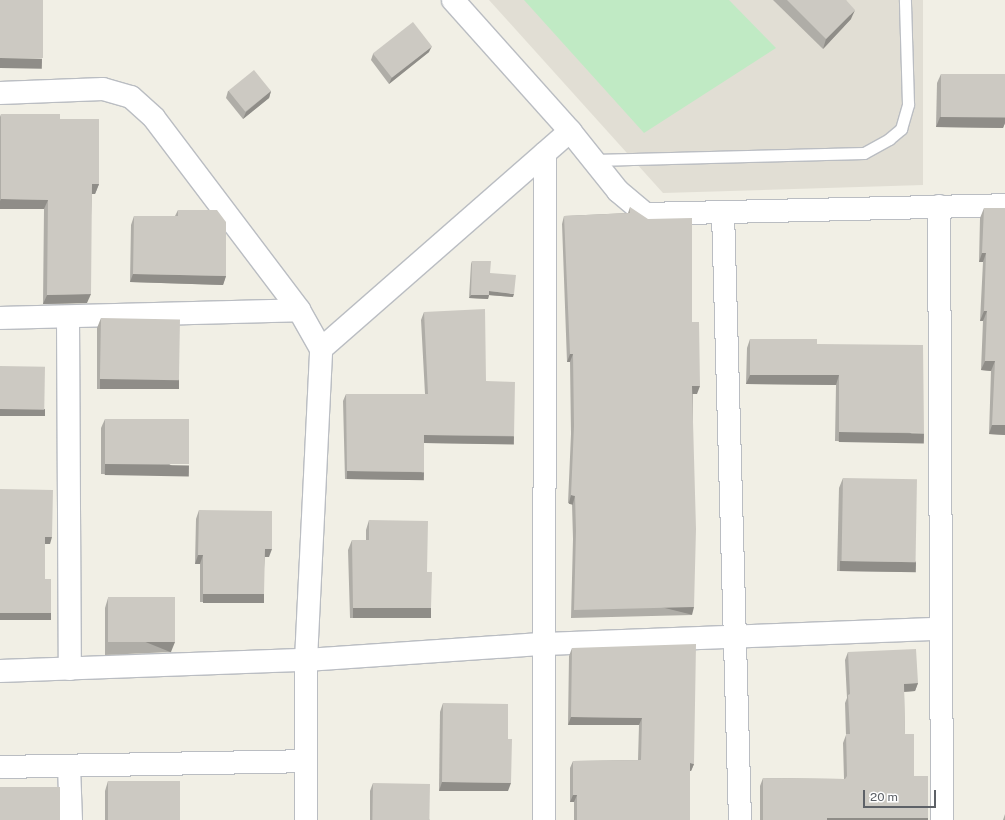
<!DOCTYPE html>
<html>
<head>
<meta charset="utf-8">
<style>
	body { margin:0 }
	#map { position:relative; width:1005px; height:820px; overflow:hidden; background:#f1efe5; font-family:"Public Sans",sans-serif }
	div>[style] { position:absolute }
	.education>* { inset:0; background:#e1ded4 }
	.green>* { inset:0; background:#c0eac4 }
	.roads { filter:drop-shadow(1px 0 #babdc2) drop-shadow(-1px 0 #babdc2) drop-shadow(0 1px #babdc2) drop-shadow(0 -1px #babdc2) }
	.service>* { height:11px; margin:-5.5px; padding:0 5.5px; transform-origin:5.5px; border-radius:5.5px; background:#fff }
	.minor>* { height:22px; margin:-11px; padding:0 11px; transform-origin:11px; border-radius:11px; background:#fff }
	.wall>* { inset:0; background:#afada7 }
	.shaded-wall>* { inset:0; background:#8f8d88; transform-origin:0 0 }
	.building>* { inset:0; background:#ccc9c2; transform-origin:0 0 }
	span { translate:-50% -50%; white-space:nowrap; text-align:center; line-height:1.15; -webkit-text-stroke:3px #fff; paint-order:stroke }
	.scale { position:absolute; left:863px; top:790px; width:73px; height:18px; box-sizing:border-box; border:2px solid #5d6167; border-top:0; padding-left:5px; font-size:12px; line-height:14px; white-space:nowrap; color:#5d6167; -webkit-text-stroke:3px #fff; paint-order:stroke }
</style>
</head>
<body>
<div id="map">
	<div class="education">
		<div style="clip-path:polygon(489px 0,923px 0,923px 185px,663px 193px)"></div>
	</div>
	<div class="green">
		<div style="clip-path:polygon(524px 0,729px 0,776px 48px,644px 133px)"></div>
	</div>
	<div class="roads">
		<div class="service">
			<div style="left:594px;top:160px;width:270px;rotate:-1.5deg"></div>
			<div style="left:864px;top:153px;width:29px;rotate:-29deg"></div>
			<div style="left:889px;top:139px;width:16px;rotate:-40deg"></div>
			<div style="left:901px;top:129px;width:26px;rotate:-74deg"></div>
			<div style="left:908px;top:104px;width:104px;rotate:-91.7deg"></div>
		</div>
		<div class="minor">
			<div style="left:453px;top:0;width:176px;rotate:48.2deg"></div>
			<div style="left:570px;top:131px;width:77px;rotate:51.3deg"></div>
			<div style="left:618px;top:191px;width:35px;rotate:40deg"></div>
			<div style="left:645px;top:214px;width:360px;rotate:-1.4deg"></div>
			<div style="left:0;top:93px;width:103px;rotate:-2.2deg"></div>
			<div style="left:103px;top:89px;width:29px;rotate:16deg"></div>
			<div style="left:131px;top:97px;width:31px;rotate:42deg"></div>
			<div style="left:154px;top:118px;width:241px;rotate:52.9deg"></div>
			<div style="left:299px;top:310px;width:45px;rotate:60.6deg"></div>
			<div style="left:939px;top:206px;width:614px;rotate:89.72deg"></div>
			<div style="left:723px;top:212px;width:608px;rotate:88.4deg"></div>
			<div style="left:68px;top:317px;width:352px;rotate:89.7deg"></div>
			<div style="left:0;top:318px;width:299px;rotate:-1.5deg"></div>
			<div style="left:0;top:671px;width:306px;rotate:-2.1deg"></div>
			<div style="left:306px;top:660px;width:238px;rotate:-3.9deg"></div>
			<div style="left:543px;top:644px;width:398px;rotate:-2.2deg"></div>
			<div style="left:69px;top:766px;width:54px;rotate:87.9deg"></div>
			<div style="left:0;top:767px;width:306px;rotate:-1.1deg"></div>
			<div style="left:306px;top:820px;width:160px;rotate:-90deg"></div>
			<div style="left:306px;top:660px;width:311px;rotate:-87.2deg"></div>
			<div style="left:321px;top:349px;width:331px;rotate:-41.2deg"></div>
			<div style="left:544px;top:820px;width:667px;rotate:-89.91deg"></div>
		</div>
	</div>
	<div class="wall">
		<div style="clip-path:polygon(773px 0,846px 0,851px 19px,823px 49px)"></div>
		<div style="clip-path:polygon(429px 52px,389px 84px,371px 60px,373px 54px)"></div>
		<div style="clip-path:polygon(941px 74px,1005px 74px,1005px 123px,1003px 128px,936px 127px,937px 83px)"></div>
		<div style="clip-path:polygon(228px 91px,271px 91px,269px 98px,243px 119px,226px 98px)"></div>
		<div style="clip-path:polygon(1px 114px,60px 119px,99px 184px,95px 194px,92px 194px,87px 303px,43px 304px,44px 209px,0 209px,0 117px)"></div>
		<div style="clip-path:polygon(630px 207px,692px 322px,697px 394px,693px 394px,692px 615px,571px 618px,573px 539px,572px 504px,568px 503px,571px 434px,570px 362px,567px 362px,562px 224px,564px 216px,628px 213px)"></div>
		<div style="clip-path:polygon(984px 208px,1005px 435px,989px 434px,991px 371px,981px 370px,983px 321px,980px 321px,983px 262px,979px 262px,980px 218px)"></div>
		<div style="clip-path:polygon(178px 210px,226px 276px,223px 285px,130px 282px,131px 225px,134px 216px,175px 216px)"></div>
		<div style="clip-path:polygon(472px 261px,490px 273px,513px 297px,489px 295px,488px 299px,469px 298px,471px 264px)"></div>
		<div style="clip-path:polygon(424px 312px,486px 381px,514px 436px,511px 444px,424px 443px,421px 480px,345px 479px,343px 401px,346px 394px,425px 394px,421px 320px)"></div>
		<div style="clip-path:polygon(101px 318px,175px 389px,97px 389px,97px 328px)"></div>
		<div style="clip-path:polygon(750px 339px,817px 344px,920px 442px,835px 441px,836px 385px,746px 384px,747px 348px)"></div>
		<div style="clip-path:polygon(105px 419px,185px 475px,101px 474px,101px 428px)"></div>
		<div style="clip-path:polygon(843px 478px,916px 562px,912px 572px,837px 571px,839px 488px)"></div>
		<div style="clip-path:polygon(199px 510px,269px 557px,265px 557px,261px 602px,200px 602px,200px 564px,195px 564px,196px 519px)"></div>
		<div style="clip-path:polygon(369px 520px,427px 572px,431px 608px,428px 618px,350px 618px,348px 550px,352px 540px,366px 540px,366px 530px)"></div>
		<div style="clip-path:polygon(108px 598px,171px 652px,105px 655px,105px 608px)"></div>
		<div style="clip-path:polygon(572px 648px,694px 764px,691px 771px,690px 771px,690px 820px,574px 820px,574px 802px,570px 802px,570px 768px,573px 761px,638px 760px,639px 725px,568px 725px,569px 656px)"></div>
		<div style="clip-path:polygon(848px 652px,918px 683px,915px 691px,904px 692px,905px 734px,914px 776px,927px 820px,760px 820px,760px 786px,763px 778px,844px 779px,843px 743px,846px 735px,845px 703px,847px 698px,845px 660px)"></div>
		<div style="clip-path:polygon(443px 703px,508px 739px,508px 791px,439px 791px,440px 712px)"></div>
		<div style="clip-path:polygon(108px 781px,179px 820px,105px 820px,105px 791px)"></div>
		<div style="clip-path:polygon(373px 783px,430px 820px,370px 820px,370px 791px)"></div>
		<div style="clip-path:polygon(1005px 814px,1005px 820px,1003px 820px)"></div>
	</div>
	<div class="shaded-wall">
		<div style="clip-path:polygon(855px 10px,851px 19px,823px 49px,826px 39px)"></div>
		<div style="clip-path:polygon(432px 46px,429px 52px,389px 84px,392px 77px)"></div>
		<div style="left:0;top:58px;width:42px;height:10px;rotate:1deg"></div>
		<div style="clip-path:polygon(271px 91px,269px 98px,243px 119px,246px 112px)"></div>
		<div style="clip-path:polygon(940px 117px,1005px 118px,1005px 123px,1003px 128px,936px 127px)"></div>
		<div style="clip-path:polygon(92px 184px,99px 184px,95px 194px,88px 194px)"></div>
		<div style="clip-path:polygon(1px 199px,48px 200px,44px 209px,0 209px,0 201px)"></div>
		<div style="clip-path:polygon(982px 253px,986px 253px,983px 262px,979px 262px)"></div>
		<div style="clip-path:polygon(133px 274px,226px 276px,223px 285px,130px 282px)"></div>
		<div style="clip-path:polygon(489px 291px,514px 294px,513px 297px,488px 295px)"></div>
		<div style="clip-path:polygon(91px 294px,87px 303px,43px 304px,47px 295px)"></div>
		<div style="clip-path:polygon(471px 295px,489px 295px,488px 299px,469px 298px)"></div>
		<div style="clip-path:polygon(984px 311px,987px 311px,983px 321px,980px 321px)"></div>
		<div style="clip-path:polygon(570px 354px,573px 354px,570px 362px,567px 362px)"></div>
		<div style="clip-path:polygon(985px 361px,995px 361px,991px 371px,981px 370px)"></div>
		<div style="clip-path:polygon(750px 375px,839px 375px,836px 385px,746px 384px)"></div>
		<div style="left:100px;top:379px;width:79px;height:10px"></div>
		<div style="clip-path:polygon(692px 386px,700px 386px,697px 394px,690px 394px)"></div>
		<div style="left:0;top:409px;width:45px;height:7px"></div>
		<div style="clip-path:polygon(992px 425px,1005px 425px,1005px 435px,989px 434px)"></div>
		<div style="left:839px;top:432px;width:85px;height:10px;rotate:1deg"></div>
		<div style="left:424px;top:435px;width:90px;height:8px;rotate:1deg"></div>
		<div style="left:105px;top:464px;width:84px;height:11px;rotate:1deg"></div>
		<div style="left:347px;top:471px;width:77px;height:8px;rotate:1deg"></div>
		<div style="left:571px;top:495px;width:4px;height:9px;rotate:14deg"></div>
		<div style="clip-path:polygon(45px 537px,52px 537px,50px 544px,43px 544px)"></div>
		<div style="clip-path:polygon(265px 549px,272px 549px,269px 557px,262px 557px)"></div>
		<div style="clip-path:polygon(198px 555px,203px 555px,200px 564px,195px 564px)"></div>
		<div style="left:840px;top:561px;width:76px;height:10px;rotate:1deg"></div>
		<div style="left:203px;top:594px;width:61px;height:9px"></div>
		<div style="left:694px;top:607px;width:8px;height:120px;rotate:104deg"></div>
		<div style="left:353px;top:608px;width:78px;height:10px"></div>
		<div style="left:0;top:613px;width:51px;height:7px"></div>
		<div style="left:175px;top:642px;width:11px;height:66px;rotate:112deg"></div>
		<div style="clip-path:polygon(918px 683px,915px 691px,901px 692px,904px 684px)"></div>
		<div style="clip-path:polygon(571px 717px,642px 718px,639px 725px,568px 725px)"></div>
		<div style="clip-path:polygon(690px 763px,694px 764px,691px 771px,688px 771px)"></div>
		<div style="clip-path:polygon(442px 782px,511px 783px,508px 791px,439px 791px)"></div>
		<div style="clip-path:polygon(573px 795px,577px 795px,574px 802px,570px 802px)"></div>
		<div style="left:827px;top:818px;width:101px;height:2px"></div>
	</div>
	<div class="building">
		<div style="left:0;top:0;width:43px;height:58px"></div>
		<div style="clip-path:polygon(787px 0,846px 0,855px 10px,826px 39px)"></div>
		<div style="left:413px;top:22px;width:31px;height:51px;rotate:52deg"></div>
		<div style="left:254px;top:70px;width:27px;height:33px;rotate:51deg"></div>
		<div style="left:941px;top:74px;width:64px;height:43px"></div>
		<div style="clip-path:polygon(1px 114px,60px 114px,60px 119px,99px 119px,99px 184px,92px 184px,91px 294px,47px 295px,48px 200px,1px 199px)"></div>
		<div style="clip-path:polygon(630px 207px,648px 219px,692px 218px,692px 322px,699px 322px,700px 386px,692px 386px,696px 529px,694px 607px,574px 610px,576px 531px,575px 496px,571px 495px,574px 426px,573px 354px,570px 354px,564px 216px,630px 213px)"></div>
		<div style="clip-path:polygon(984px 208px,1005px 208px,1005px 425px,992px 425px,995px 361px,985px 361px,987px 311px,984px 311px,986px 253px,982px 253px)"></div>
		<div style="clip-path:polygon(178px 210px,217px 210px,226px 222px,226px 276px,133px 274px,134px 216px,178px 216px)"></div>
		<div style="clip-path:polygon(472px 261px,491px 261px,490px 273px,516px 275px,514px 294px,489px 291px,489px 295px,471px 295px)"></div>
		<div style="clip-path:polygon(485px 309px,486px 381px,515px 382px,514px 436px,424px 435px,424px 472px,347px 471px,346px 394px,428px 394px,424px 312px)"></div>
		<div style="left:101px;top:318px;width:79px;height:61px;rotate:1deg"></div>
		<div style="clip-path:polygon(750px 339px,817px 339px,817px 344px,923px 345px,924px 433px,839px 432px,839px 375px,750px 375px)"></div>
		<div style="left:0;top:366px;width:45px;height:43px;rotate:1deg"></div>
		<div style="left:105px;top:419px;width:84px;height:45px"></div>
		<div style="left:843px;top:478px;width:74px;height:83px;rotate:1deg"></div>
		<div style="clip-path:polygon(0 489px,53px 490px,52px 537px,45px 537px,45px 579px,51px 579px,51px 613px,0 613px)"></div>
		<div style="clip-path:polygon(199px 510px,272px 511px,272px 549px,265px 549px,264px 594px,203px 594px,203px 555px,198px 555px)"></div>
		<div style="clip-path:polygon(369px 520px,428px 521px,427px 572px,432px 572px,431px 608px,353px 608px,352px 540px,369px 540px)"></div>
		<div style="left:175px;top:597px;width:45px;height:67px;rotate:90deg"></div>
		<div style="clip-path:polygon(696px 644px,694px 764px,690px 763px,690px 820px,577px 820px,577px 795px,573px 795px,573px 761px,641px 760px,642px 718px,571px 717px,572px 648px)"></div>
		<div style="clip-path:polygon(916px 649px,918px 683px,904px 684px,905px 734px,914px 734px,914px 776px,928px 776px,928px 818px,827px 818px,827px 820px,763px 820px,763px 778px,845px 779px,847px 776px,846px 734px,850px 734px,848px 695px,850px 694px,848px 652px)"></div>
		<div style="clip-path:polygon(443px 703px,508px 704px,508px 739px,512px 739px,511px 783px,442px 782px)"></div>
		<div style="left:108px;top:781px;width:72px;height:39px"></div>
		<div style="left:373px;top:783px;width:57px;height:37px;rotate:1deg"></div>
		<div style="left:0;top:787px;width:60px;height:33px"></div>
	</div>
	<div class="scale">20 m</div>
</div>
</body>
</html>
